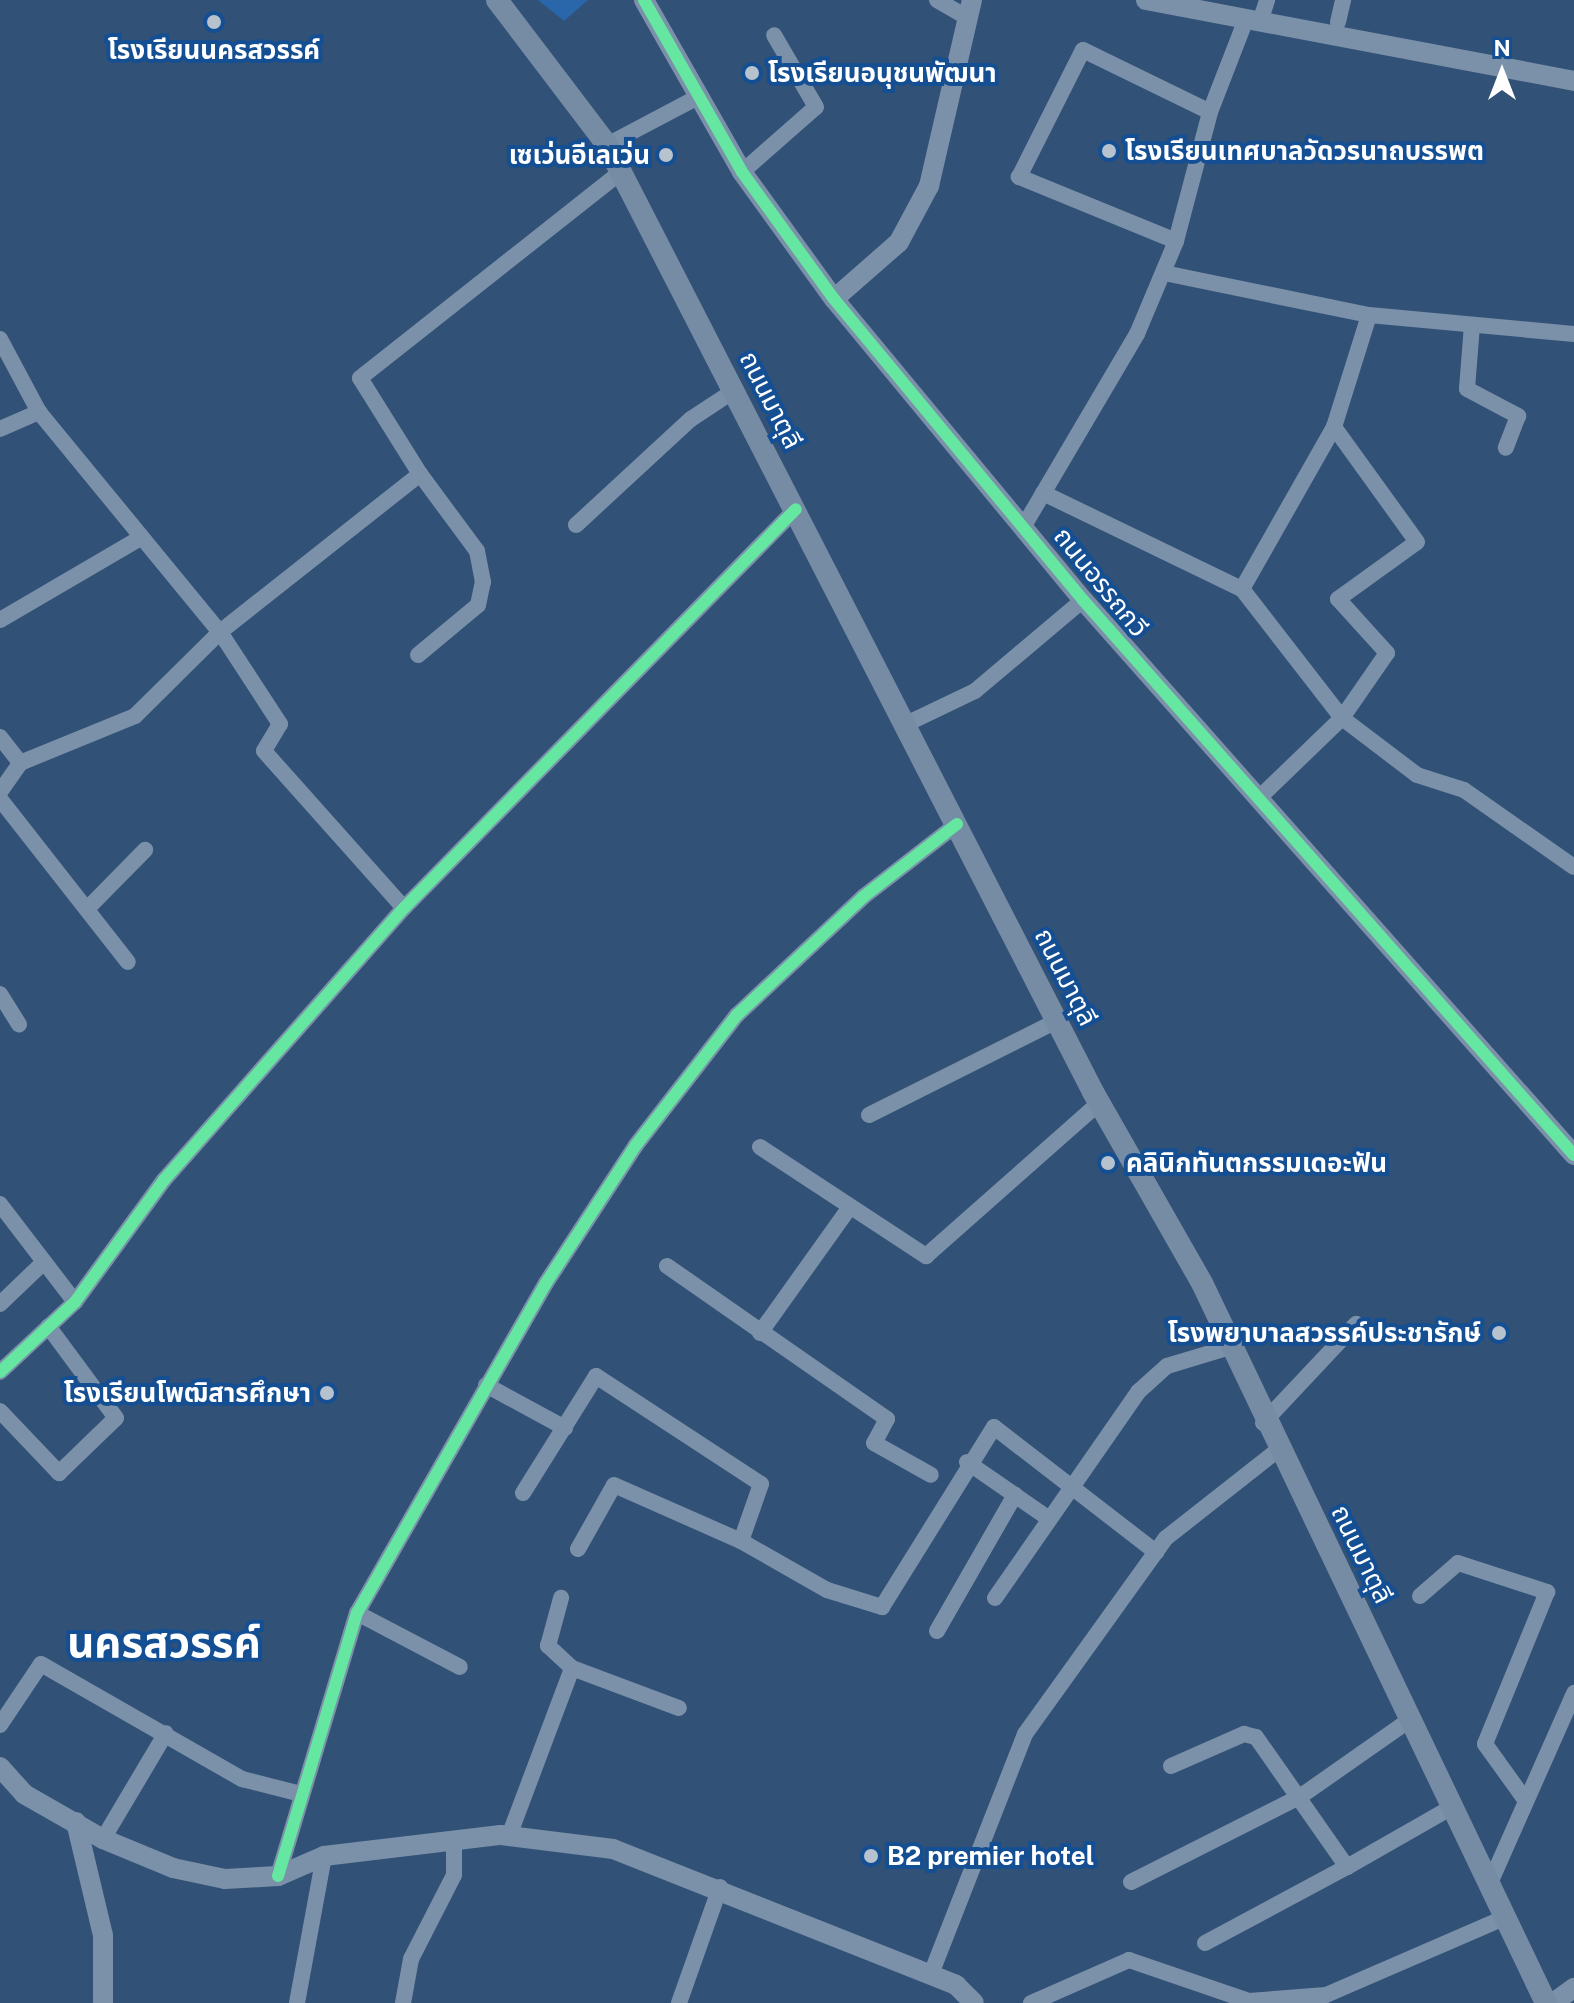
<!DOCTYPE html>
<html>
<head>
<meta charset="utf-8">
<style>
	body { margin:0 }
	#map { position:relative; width:1574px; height:2003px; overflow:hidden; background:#325176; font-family:"Public Sans","Noto Sans Thai",sans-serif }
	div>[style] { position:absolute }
	.green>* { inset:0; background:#2966aa }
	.minor>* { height:16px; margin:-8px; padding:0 8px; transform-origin:8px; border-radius:8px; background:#7b91a9 }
	.tertiary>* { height:20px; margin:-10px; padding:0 10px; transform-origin:10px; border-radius:10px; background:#7b91a9 }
	.secondary>* { height:22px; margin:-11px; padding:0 11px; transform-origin:11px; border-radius:11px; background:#768ca5 }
	.cycleway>* { height:12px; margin:-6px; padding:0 6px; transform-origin:6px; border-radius:6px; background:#66e7a1 }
	.dots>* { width:22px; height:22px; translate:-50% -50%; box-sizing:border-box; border:4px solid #154f93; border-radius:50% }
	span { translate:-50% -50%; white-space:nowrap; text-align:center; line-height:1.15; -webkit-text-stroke:8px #154f93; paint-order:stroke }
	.poi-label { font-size:26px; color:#fff; font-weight:700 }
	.left { translate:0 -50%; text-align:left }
	.right { translate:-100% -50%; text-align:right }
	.street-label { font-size:26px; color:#fff }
	.town-label { font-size:42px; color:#fff; font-weight:700 }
	.north { position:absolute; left:1462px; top:32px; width:80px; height:80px; -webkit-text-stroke:6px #154f93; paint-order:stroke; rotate:0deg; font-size:22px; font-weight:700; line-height:32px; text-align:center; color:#fff }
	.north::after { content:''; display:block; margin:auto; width:28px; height:36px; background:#fff; clip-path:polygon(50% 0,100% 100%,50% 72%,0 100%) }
</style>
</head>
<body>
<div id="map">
	<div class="green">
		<div style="clip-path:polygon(538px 0,588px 0,564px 21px)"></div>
	</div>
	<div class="minor">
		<div style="left:937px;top:0;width:36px;rotate:30deg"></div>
		<div style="left:1260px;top:22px;width:23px;rotate:-72deg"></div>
		<div style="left:1338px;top:22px;width:23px;rotate:-77deg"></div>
		<div style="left:607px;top:145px;width:101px;rotate:-27.8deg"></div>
		<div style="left:742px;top:172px;width:98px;rotate:-41.3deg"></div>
		<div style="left:816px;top:107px;width:83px;rotate:-120.3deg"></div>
		<div style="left:1176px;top:241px;width:170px;rotate:-157.8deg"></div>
		<div style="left:1019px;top:177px;width:142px;rotate:-63.3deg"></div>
		<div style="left:1083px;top:50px;width:141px;rotate:26deg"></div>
		<div style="left:1164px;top:273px;width:209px;rotate:11.6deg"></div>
		<div style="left:1369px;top:315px;width:206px;rotate:5.3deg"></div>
		<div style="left:1472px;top:325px;width:64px;rotate:94.5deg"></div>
		<div style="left:1467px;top:389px;width:58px;rotate:27.9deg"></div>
		<div style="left:1518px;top:416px;width:34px;rotate:111deg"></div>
		<div style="left:0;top:339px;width:83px;rotate:61.9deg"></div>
		<div style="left:39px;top:412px;width:285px;rotate:50.6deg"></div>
		<div style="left:220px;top:632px;width:110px;rotate:56.9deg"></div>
		<div style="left:280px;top:724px;width:31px;rotate:121deg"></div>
		<div style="left:264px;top:751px;width:210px;rotate:48.3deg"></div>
		<div style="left:0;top:429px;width:43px;rotate:-23.6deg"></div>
		<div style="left:1043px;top:493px;width:221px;rotate:25.8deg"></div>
		<div style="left:1242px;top:589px;width:163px;rotate:52.2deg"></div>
		<div style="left:1342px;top:718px;width:94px;rotate:37.2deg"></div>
		<div style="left:1417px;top:775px;width:49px;rotate:17.7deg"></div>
		<div style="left:1464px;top:790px;width:134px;rotate:35deg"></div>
		<div style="left:1025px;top:524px;width:221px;rotate:-59.5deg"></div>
		<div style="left:1137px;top:334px;width:101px;rotate:-67.2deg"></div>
		<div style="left:1176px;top:241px;width:133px;rotate:-75.2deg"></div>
		<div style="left:1210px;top:112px;width:100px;rotate:-68.8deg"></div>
		<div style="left:576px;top:525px;width:156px;rotate:-42.7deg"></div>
		<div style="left:691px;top:419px;width:53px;rotate:-33.4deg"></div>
		<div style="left:1242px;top:589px;width:186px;rotate:-60.4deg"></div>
		<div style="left:0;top:620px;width:164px;rotate:-30.3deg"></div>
		<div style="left:418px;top:655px;width:78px;rotate:-39.8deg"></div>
		<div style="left:478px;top:605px;width:24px;rotate:-78deg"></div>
		<div style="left:483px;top:582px;width:32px;rotate:-101deg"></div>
		<div style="left:477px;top:551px;width:96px;rotate:-126.5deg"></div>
		<div style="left:904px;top:725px;width:79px;rotate:-25.6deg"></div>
		<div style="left:975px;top:691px;width:141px;rotate:-40.1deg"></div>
		<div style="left:0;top:737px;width:33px;rotate:52deg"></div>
		<div style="left:0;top:792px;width:35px;rotate:-55deg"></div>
		<div style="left:20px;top:763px;width:124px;rotate:-22.2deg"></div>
		<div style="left:135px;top:716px;width:120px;rotate:-44.7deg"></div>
		<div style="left:220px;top:632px;width:255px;rotate:-38.3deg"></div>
		<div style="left:420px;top:474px;width:113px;rotate:-122deg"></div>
		<div style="left:360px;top:378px;width:333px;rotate:-38.3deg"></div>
		<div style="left:0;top:799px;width:207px;rotate:51.9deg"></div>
		<div style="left:1258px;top:799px;width:117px;rotate:-44deg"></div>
		<div style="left:1342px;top:718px;width:79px;rotate:-55.3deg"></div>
		<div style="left:1387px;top:653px;width:73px;rotate:-132.2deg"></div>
		<div style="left:1338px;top:599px;width:97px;rotate:-35.8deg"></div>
		<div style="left:1417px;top:542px;width:142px;rotate:-125.8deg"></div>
		<div style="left:1334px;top:427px;width:117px;rotate:-72.6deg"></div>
		<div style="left:87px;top:909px;width:83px;rotate:-45.5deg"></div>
		<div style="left:0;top:994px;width:36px;rotate:58deg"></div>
		<div style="left:869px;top:1115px;width:210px;rotate:-26.6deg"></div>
		<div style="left:760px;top:1147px;width:199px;rotate:33.3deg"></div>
		<div style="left:926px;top:1256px;width:231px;rotate:-41.5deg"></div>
		<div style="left:0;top:1204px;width:123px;rotate:52.6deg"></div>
		<div style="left:667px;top:1266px;width:268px;rotate:34.8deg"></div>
		<div style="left:887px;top:1419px;width:27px;rotate:118deg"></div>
		<div style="left:874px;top:1443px;width:65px;rotate:29.3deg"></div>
		<div style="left:0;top:1304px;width:61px;rotate:-43.7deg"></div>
		<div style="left:760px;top:1333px;width:155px;rotate:-54.5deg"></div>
		<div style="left:0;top:1372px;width:103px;rotate:-43deg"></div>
		<div style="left:75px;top:1302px;width:151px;rotate:-53.9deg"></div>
		<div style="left:164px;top:1180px;width:363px;rotate:-48.6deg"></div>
		<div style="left:404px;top:908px;width:559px;rotate:-45.51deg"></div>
		<div style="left:486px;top:1385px;width:90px;rotate:28.6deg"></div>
		<div style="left:0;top:1411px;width:86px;rotate:46.4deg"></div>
		<div style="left:59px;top:1473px;width:79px;rotate:-44deg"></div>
		<div style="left:116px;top:1418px;width:114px;rotate:-126.5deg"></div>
		<div style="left:1263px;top:1423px;width:136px;rotate:-46.8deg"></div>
		<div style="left:967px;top:1462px;width:98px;rotate:34.7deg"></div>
		<div style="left:523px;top:1493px;width:138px;rotate:-58deg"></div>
		<div style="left:596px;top:1376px;width:197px;rotate:33.2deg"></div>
		<div style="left:761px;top:1484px;width:60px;rotate:109.3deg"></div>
		<div style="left:578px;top:1549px;width:73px;rotate:-60.6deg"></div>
		<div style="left:614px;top:1485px;width:139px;rotate:23.8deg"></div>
		<div style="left:741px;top:1541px;width:99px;rotate:29.7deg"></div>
		<div style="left:827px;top:1590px;width:58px;rotate:17.2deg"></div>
		<div style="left:882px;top:1607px;width:212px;rotate:-58.1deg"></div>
		<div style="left:994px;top:1427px;width:205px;rotate:37.7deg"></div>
		<div style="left:1420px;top:1596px;width:50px;rotate:-41deg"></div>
		<div style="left:1458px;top:1563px;width:94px;rotate:18deg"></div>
		<div style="left:1547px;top:1592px;width:164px;rotate:112.2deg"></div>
		<div style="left:1485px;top:1744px;width:70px;rotate:54.3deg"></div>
		<div style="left:995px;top:1598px;width:251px;rotate:-55.2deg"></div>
		<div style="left:1138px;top:1392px;width:39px;rotate:-42deg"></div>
		<div style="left:1167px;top:1366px;width:63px;rotate:-16.7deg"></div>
		<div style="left:357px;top:1613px;width:116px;rotate:27.7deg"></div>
		<div style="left:937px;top:1631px;width:157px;rotate:-60.2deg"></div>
		<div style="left:572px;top:1668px;width:114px;rotate:20.5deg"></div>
		<div style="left:0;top:1725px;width:73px;rotate:-56.1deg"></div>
		<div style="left:41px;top:1664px;width:232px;rotate:29.8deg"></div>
		<div style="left:242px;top:1779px;width:61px;rotate:14.3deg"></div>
		<div style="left:1171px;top:1766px;width:80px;rotate:-23.7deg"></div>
		<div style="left:1244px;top:1734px;width:12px;rotate:14deg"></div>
		<div style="left:1256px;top:1737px;width:159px;rotate:55deg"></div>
		<div style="left:1347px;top:1867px;width:121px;rotate:-29.7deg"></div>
		<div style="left:509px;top:1836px;width:179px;rotate:-69.4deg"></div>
		<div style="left:572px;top:1668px;width:33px;rotate:-137deg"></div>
		<div style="left:548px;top:1646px;width:50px;rotate:-74.8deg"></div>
		<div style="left:103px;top:1839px;width:123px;rotate:-59.3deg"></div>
		<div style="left:278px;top:1876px;width:275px;rotate:-73.3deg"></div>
		<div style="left:357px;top:1613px;width:380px;rotate:-60.2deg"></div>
		<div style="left:546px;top:1283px;width:165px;rotate:-56.9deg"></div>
		<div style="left:636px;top:1145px;width:165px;rotate:-52.2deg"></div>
		<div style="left:737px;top:1015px;width:173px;rotate:-43.1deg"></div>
		<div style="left:863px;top:897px;width:119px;rotate:-37.8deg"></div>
		<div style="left:1131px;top:1882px;width:191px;rotate:-26.8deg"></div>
		<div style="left:1301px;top:1796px;width:134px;rotate:-35deg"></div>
		<div style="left:1490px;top:1883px;width:208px;rotate:-66.1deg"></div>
		<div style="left:1205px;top:1943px;width:161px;rotate:-28.2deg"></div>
		<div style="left:931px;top:1974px;width:258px;rotate:-68.6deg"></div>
		<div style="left:1025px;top:1734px;width:241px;rotate:-54.3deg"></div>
		<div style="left:1166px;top:1538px;width:144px;rotate:-38.2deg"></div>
		<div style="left:297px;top:2003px;width:149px;rotate:-79.6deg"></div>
		<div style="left:403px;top:2003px;width:45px;rotate:-79.7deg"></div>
		<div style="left:411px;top:1959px;width:94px;rotate:-62.9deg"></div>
		<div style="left:454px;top:1875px;width:33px;rotate:-90deg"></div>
		<div style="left:679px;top:2003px;width:123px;rotate:-70.5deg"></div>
		<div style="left:1031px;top:2003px;width:107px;rotate:-23.7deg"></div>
		<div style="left:1129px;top:1960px;width:127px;rotate:18.9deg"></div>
		<div style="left:1249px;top:2001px;width:77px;rotate:-4.5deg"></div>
		<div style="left:1326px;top:1995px;width:194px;rotate:-23.4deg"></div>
	</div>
	<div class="tertiary">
		<div style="left:644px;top:0;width:198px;rotate:60.3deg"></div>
		<div style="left:742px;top:172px;width:157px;rotate:54.1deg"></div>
		<div style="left:834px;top:299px;width:391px;rotate:50.4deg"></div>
		<div style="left:1083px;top:600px;width:741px;rotate:48.5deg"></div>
		<div style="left:1146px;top:0;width:436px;rotate:10.7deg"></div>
		<div style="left:834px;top:299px;width:86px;rotate:-41.2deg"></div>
		<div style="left:899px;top:242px;width:64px;rotate:-61.8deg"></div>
		<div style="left:929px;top:186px;width:191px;rotate:-77deg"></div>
		<div style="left:0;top:1767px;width:36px;rotate:48deg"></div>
		<div style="left:24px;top:1794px;width:91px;rotate:29.7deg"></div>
		<div style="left:103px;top:1839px;width:76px;rotate:22.5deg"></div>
		<div style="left:173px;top:1868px;width:53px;rotate:11.9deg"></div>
		<div style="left:225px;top:1879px;width:53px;rotate:-3.2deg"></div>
		<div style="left:278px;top:1876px;width:50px;rotate:-23.5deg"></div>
		<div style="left:324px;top:1856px;width:178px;rotate:-6.8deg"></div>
		<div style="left:501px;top:1835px;width:113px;rotate:7.1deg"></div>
		<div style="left:613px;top:1849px;width:369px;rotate:21.6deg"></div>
		<div style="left:956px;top:1985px;width:25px;rotate:45deg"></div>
		<div style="left:76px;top:1822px;width:116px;rotate:76.6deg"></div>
		<div style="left:103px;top:1935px;width:68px;rotate:90deg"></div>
		<div style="left:1553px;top:2003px;width:26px;rotate:-36deg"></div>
	</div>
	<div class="secondary">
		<div style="left:497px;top:0;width:182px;rotate:52.8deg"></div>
		<div style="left:607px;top:145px;width:1064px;rotate:62.83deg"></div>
		<div style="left:1093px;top:1092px;width:220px;rotate:60.3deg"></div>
		<div style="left:1202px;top:1283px;width:798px;rotate:64.46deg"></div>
	</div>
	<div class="cycleway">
		<div style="left:644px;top:0;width:198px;rotate:60.3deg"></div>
		<div style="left:742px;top:172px;width:157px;rotate:54.1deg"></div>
		<div style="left:834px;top:299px;width:391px;rotate:50.4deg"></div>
		<div style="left:1083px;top:600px;width:741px;rotate:48.5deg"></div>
		<div style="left:0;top:1372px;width:103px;rotate:-43deg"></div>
		<div style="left:75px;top:1302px;width:151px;rotate:-53.9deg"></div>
		<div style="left:164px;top:1180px;width:363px;rotate:-48.6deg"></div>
		<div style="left:404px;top:908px;width:559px;rotate:-45.51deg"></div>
		<div style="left:278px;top:1876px;width:275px;rotate:-73.3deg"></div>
		<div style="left:357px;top:1613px;width:380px;rotate:-60.2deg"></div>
		<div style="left:546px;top:1283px;width:165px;rotate:-56.9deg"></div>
		<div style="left:636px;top:1145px;width:165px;rotate:-52.2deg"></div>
		<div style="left:737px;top:1015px;width:173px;rotate:-43.1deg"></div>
		<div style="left:863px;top:897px;width:119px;rotate:-37.8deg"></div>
	</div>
	<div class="dots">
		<div style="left:214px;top:22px;background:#b7c2cf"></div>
		<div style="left:752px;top:73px;background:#b7c2cf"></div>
		<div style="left:1109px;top:151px;background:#b7c2cf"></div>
		<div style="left:666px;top:155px;background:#b7c2cf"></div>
		<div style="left:1108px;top:1163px;background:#b7c2cf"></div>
		<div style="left:1499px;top:1333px;background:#b7c2cf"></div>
		<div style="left:327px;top:1393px;background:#b7c2cf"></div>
		<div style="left:871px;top:1856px;background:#b7c2cf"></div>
	</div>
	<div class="poi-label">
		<span style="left:214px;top:50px">โรงเรียนนครสวรรค์</span>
		<span class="left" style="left:768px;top:73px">โรงเรียนอนุชนพัฒนา</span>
		<span class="left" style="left:1125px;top:151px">โรงเรียนเทศบาลวัดวรนาถบรรพต</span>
		<span class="right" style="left:650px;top:155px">เซเว่นอีเลเว่น</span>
		<span class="left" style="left:1126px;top:1163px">คลินิกทันตกรรมเดอะฟัน</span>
		<span class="right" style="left:1481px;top:1333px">โรงพยาบาลสวรรค์ประชารักษ์</span>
		<span class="right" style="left:311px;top:1393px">โรงเรียนโพฒิสารศึกษา</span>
		<span class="left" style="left:887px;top:1856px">B2 premier hotel</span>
	</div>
	<div class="street-label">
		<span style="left:771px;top:400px;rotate:63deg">ถนนมาตุลี</span>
		<span style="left:1101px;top:582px;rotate:51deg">ถนนอรรถกวี</span>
		<span style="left:1066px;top:977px;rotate:63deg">ถนนมาตุลี</span>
		<span style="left:1362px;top:1554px;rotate:64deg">ถนนมาตุลี</span>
	</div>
	<div class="town-label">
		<span style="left:164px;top:1642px">นครสวรรค์</span>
	</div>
	<div class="north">N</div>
</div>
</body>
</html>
